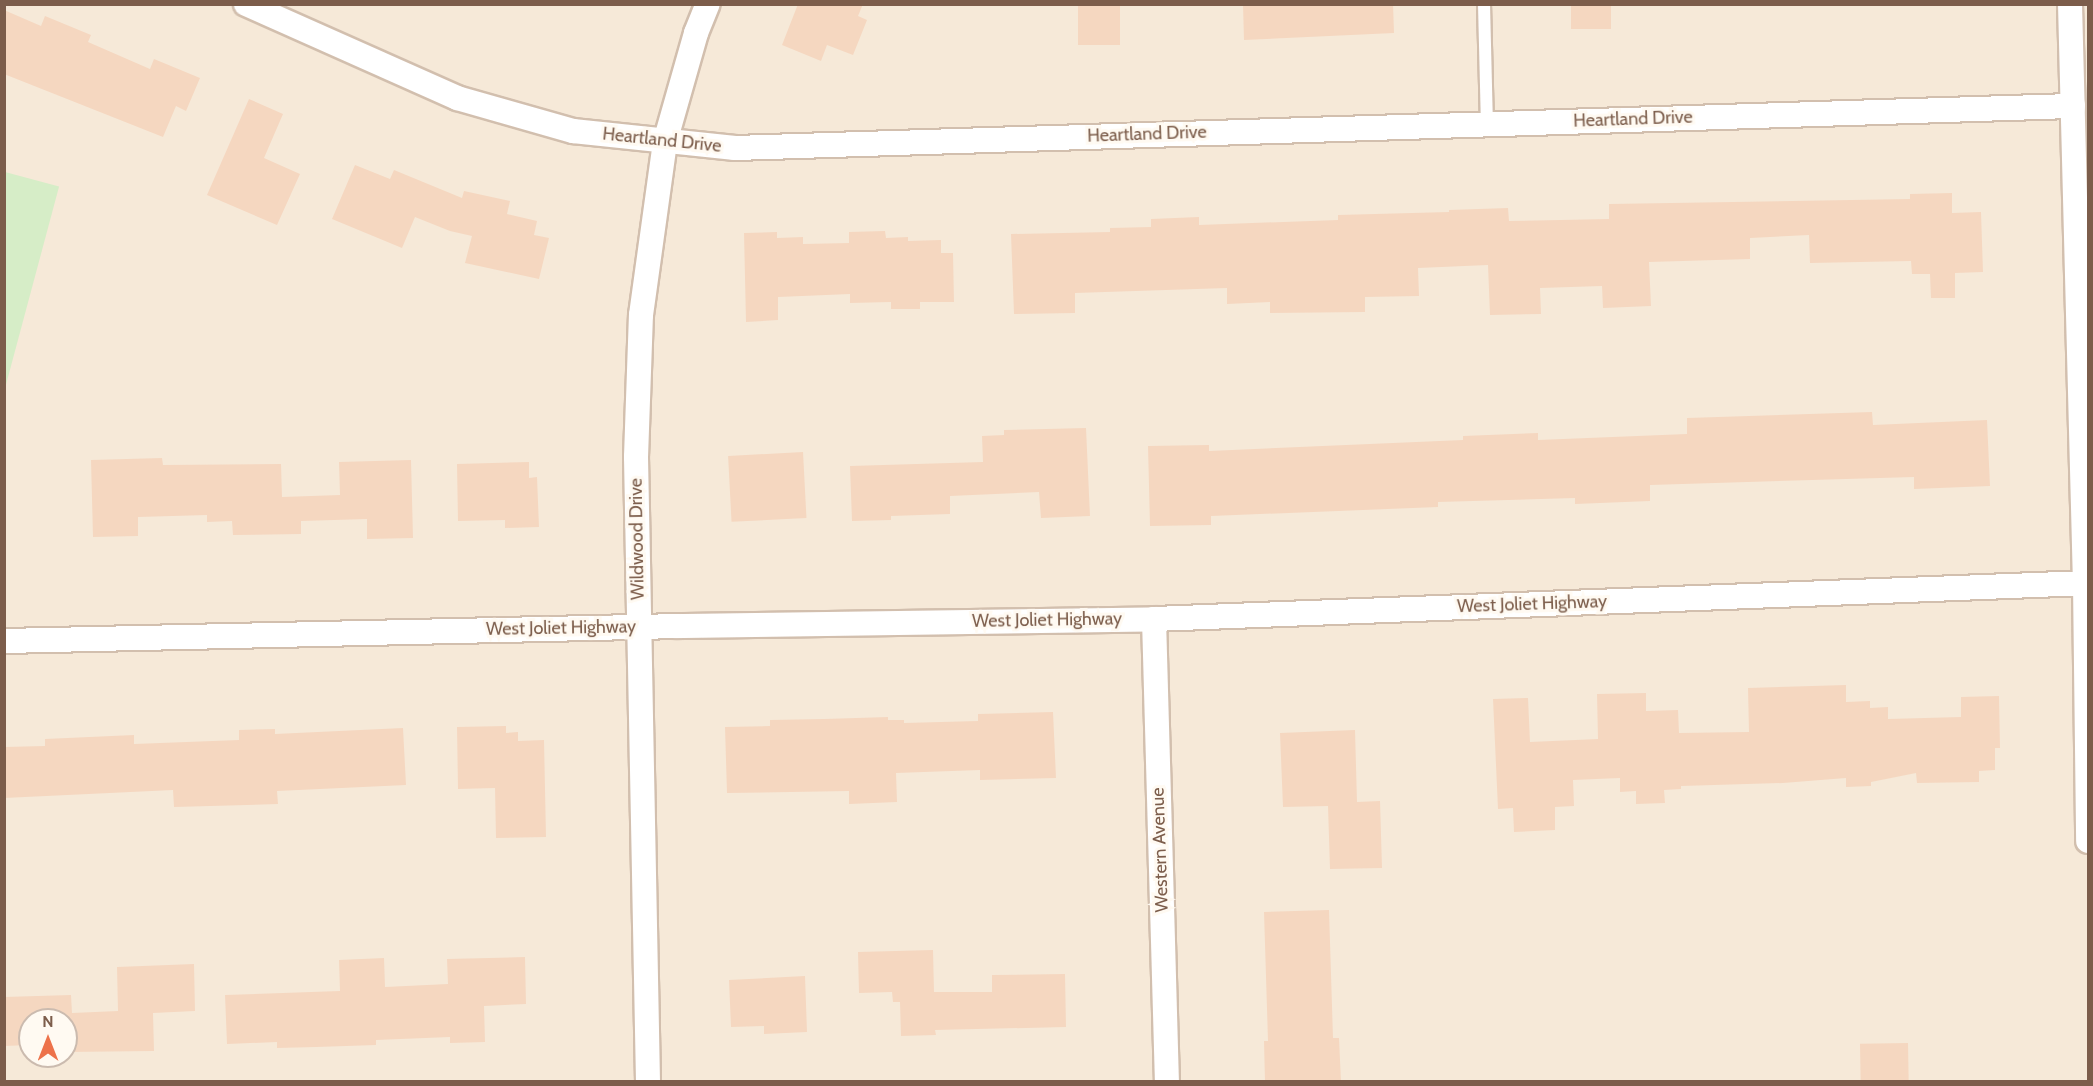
<!DOCTYPE html>
<html>
<head>
<meta charset="utf-8">
<style>
	body { margin:0 }
	#map { position:relative; width:2093px; height:1086px; overflow:hidden; background:#fef7eb; font-family:Cabin,sans-serif }
	div>[style] { position:absolute }
	.residential>* { inset:0; background:#f6e9d8 }
	.green>* { inset:0; background:#d6edc7; transform-origin:0 0 }
	.building>* { inset:0; background:#f5d7c0; transform-origin:0 0 }
	.roads { filter:drop-shadow(2px 0 #d2bfae) drop-shadow(-2px 0 #d2bfae) drop-shadow(0 2px #d2bfae) drop-shadow(0 -2px #d2bfae) }
	.lane>* { height:12px; margin:-6px; padding:0 6px; transform-origin:6px; border-radius:6px; background:#fff }
	.street>* { height:24px; margin:-12px; padding:0 12px; transform-origin:12px; border-radius:12px; background:#fff }
	span { translate:-50% -50%; white-space:nowrap; text-align:center; line-height:1.15; -webkit-text-stroke:6px #fffaf2; paint-order:stroke }
	.street-label { font-size:18px; color:#7c5d4b }
	.frame { position:absolute; inset:0; border:6px solid #7c5d4b; pointer-events:none }
	.north { position:absolute; left:18px; top:1008px; width:60px; height:60px; box-sizing:border-box; background:#fffaf2; border:2px solid #cbbbaf; border-radius:50%; rotate:0deg; font-size:16px; font-weight:700; line-height:24px; text-align:center; color:#7c5d4b }
	.north::after { content:''; display:block; margin:auto; width:21px; height:27px; background:#ed724a; clip-path:polygon(50% 0,100% 100%,50% 72%,0 100%) }
</style>
</head>
<body>
<div id="map">
	<div class="residential">
		<div style="clip-path:polygon(evenodd,5px 5px,2088px 5px,2088px 1081px,5px 1082px,5px 5px,30px 1020px,66px 1020px,66px 1056px,30px 1056px,30px 1020px)"></div>
	</div>
	<div class="green">
		<div style="left:5px;top:172px;width:56px;height:405px;rotate:15deg"></div>
	</div>
	<div class="building">
		<div style="clip-path:polygon(798px 4px,863px 4px,858px 16px,867px 20px,853px 55px,827px 45px,821px 61px,782px 45px)"></div>
		<div style="left:1078px;top:4px;width:42px;height:41px"></div>
		<div style="clip-path:polygon(1243px 4px,1393px 4px,1394px 33px,1244px 40px)"></div>
		<div style="left:1571px;top:4px;width:40px;height:25px"></div>
		<div style="clip-path:polygon(4px 10px,41px 26px,45px 16px,91px 35px,88px 42px,150px 69px,154px 59px,200px 78px,186px 111px,176px 106px,163px 137px,4px 74px)"></div>
		<div style="clip-path:polygon(249px 99px,283px 114px,264px 158px,300px 174px,277px 225px,207px 195px)"></div>
		<div style="clip-path:polygon(355px 165px,390px 179px,394px 170px,462px 198px,464px 191px,510px 201px,507px 214px,537px 221px,534px 235px,549px 238px,539px 279px,465px 263px,472px 236px,450px 231px,415px 217px,402px 248px,332px 219px)"></div>
		<div style="clip-path:polygon(1952px 193px,1952px 213px,1981px 212px,1983px 272px,1955px 273px,1955px 298px,1931px 298px,1930px 274px,1912px 274px,1911px 261px,1810px 263px,1809px 235px,1750px 238px,1750px 259px,1649px 262px,1651px 306px,1603px 308px,1602px 286px,1540px 288px,1541px 314px,1490px 315px,1488px 265px,1418px 268px,1419px 296px,1365px 297px,1365px 312px,1270px 313px,1270px 302px,1227px 304px,1227px 288px,1075px 293px,1075px 313px,1014px 314px,1011px 234px,1110px 232px,1110px 228px,1151px 227px,1151px 219px,1199px 217px,1199px 225px,1338px 220px,1338px 215px,1449px 212px,1449px 210px,1508px 208px,1509px 221px,1609px 219px,1609px 204px,1910px 199px,1910px 194px)"></div>
		<div style="clip-path:polygon(885px 231px,886px 238px,908px 237px,908px 241px,941px 240px,941px 253px,953px 253px,954px 302px,920px 302px,920px 309px,891px 309px,891px 302px,850px 303px,850px 294px,778px 297px,778px 320px,746px 322px,744px 233px,777px 232px,777px 238px,803px 237px,803px 244px,849px 243px,849px 232px)"></div>
		<div style="clip-path:polygon(1872px 412px,1873px 425px,1987px 420px,1990px 486px,1914px 489px,1914px 477px,1650px 485px,1650px 501px,1575px 504px,1575px 498px,1438px 502px,1438px 507px,1211px 516px,1211px 525px,1150px 526px,1148px 446px,1209px 445px,1209px 451px,1463px 440px,1463px 436px,1538px 433px,1538px 440px,1687px 434px,1687px 418px)"></div>
		<div style="clip-path:polygon(1086px 428px,1090px 516px,1041px 518px,1039px 492px,950px 496px,950px 514px,891px 516px,891px 520px,852px 521px,850px 466px,983px 462px,982px 436px,1004px 435px,1004px 430px)"></div>
		<div style="left:803px;top:452px;width:66px;height:75px;rotate:87deg"></div>
		<div style="clip-path:polygon(162px 458px,163px 465px,281px 464px,282px 497px,340px 495px,339px 462px,411px 460px,413px 538px,367px 539px,367px 519px,301px 521px,301px 534px,233px 535px,232px 521px,207px 522px,207px 515px,138px 517px,138px 536px,93px 537px,91px 460px)"></div>
		<div style="clip-path:polygon(529px 462px,529px 478px,537px 477px,539px 527px,505px 528px,505px 520px,458px 521px,457px 464px)"></div>
		<div style="clip-path:polygon(1846px 685px,1846px 702px,1870px 701px,1870px 708px,1888px 707px,1888px 719px,1961px 717px,1961px 697px,1999px 696px,2000px 748px,1995px 748px,1995px 770px,1979px 771px,1979px 782px,1917px 783px,1916px 773px,1871px 782px,1871px 786px,1846px 787px,1846px 778px,1783px 783px,1681px 786px,1681px 789px,1664px 790px,1665px 803px,1636px 804px,1636px 791px,1620px 792px,1620px 778px,1573px 780px,1574px 806px,1555px 807px,1555px 830px,1514px 832px,1513px 808px,1498px 809px,1493px 699px,1528px 698px,1530px 742px,1598px 739px,1597px 694px,1646px 693px,1646px 711px,1678px 710px,1679px 733px,1749px 732px,1748px 688px)"></div>
		<div style="clip-path:polygon(1053px 712px,1056px 778px,980px 780px,980px 770px,896px 773px,897px 802px,849px 804px,849px 791px,727px 793px,725px 727px,770px 726px,770px 720px,824px 719px,888px 717px,888px 720px,904px 720px,904px 723px,978px 721px,978px 714px)"></div>
		<div style="clip-path:polygon(506px 726px,506px 733px,518px 732px,518px 741px,544px 740px,546px 837px,496px 838px,495px 788px,458px 789px,457px 727px)"></div>
		<div style="clip-path:polygon(403px 728px,406px 785px,277px 791px,278px 804px,174px 807px,173px 790px,4px 798px,4px 747px,45px 746px,45px 739px,134px 735px,134px 744px,239px 740px,239px 730px,275px 729px,275px 734px)"></div>
		<div style="clip-path:polygon(1355px 730px,1357px 802px,1380px 801px,1382px 868px,1330px 869px,1328px 806px,1283px 807px,1280px 733px)"></div>
		<div style="clip-path:polygon(1329px 910px,1333px 1038px,1339px 1038px,1341px 1082px,1265px 1082px,1264px 1041px,1268px 1041px,1264px 912px)"></div>
		<div style="clip-path:polygon(933px 950px,934px 992px,992px 992px,992px 975px,1065px 974px,1066px 1027px,935px 1030px,936px 1035px,901px 1036px,900px 1002px,893px 1002px,892px 992px,859px 993px,858px 952px)"></div>
		<div style="clip-path:polygon(525px 957px,526px 1004px,484px 1006px,485px 1042px,450px 1043px,450px 1037px,376px 1040px,376px 1045px,316px 1047px,277px 1048px,277px 1042px,227px 1044px,225px 995px,340px 991px,339px 960px,384px 958px,385px 987px,448px 984px,447px 959px)"></div>
		<div style="clip-path:polygon(194px 964px,195px 1011px,153px 1013px,154px 1051px,66px 1052px,66px 1020px,30px 1020px,30px 1045px,4px 1046px,4px 997px,71px 995px,72px 1013px,118px 1011px,117px 967px)"></div>
		<div style="clip-path:polygon(805px 976px,807px 1032px,764px 1034px,764px 1026px,731px 1027px,729px 980px)"></div>
		<div style="left:1908px;top:1043px;width:39px;height:48px;rotate:89deg"></div>
	</div>
	<div class="roads">
		<div class="lane">
			<div style="left:1484px;top:4px;width:119px;rotate:88.6deg"></div>
		</div>
		<div class="street">
			<div style="left:246px;top:4px;width:231px;rotate:24deg"></div>
			<div style="left:457px;top:98px;width:121px;rotate:15.9deg"></div>
			<div style="left:573px;top:131px;width:163px;rotate:6deg"></div>
			<div style="left:735px;top:148px;width:1339px;rotate:-1.8deg"></div>
			<div style="left:2070px;top:4px;width:579px;rotate:88.52deg"></div>
			<div style="left:2085px;top:583px;width:258px;rotate:89.3deg"></div>
			<div style="left:1154px;top:619px;width:463px;rotate:88.4deg"></div>
			<div style="left:4px;top:641px;width:674px;rotate:-1.27deg"></div>
			<div style="left:678px;top:626px;width:476px;rotate:-0.8deg"></div>
			<div style="left:1154px;top:619px;width:935px;rotate:-2.21deg"></div>
			<div style="left:648px;top:1082px;width:625px;rotate:-91.1deg"></div>
			<div style="left:636px;top:457px;width:142px;rotate:-88deg"></div>
			<div style="left:641px;top:315px;width:175px;rotate:-82.1deg"></div>
			<div style="left:665px;top:142px;width:113px;rotate:-74.1deg"></div>
			<div style="left:696px;top:33px;width:31px;rotate:-68deg"></div>
		</div>
	</div>
	<div class="street-label">
		<span style="left:1633px;top:119px;rotate:-2deg">Heartland Drive</span>
		<span style="left:1147px;top:134px;rotate:-2deg">Heartland Drive</span>
		<span style="left:662px;top:140px;rotate:6deg">Heartland Drive</span>
		<span style="left:637px;top:539px;rotate:-91deg">Wildwood Drive</span>
		<span style="left:1532px;top:604px;rotate:-2deg">West Joliet Highway</span>
		<span style="left:1047px;top:620px;rotate:-1deg">West Joliet Highway</span>
		<span style="left:561px;top:628px;rotate:-1deg">West Joliet Highway</span>
		<span style="left:1160px;top:850px;rotate:-92deg">Western Avenue</span>
	</div>
	<div class="frame"></div>
	<div class="north">N</div>
</div>
</body>
</html>
